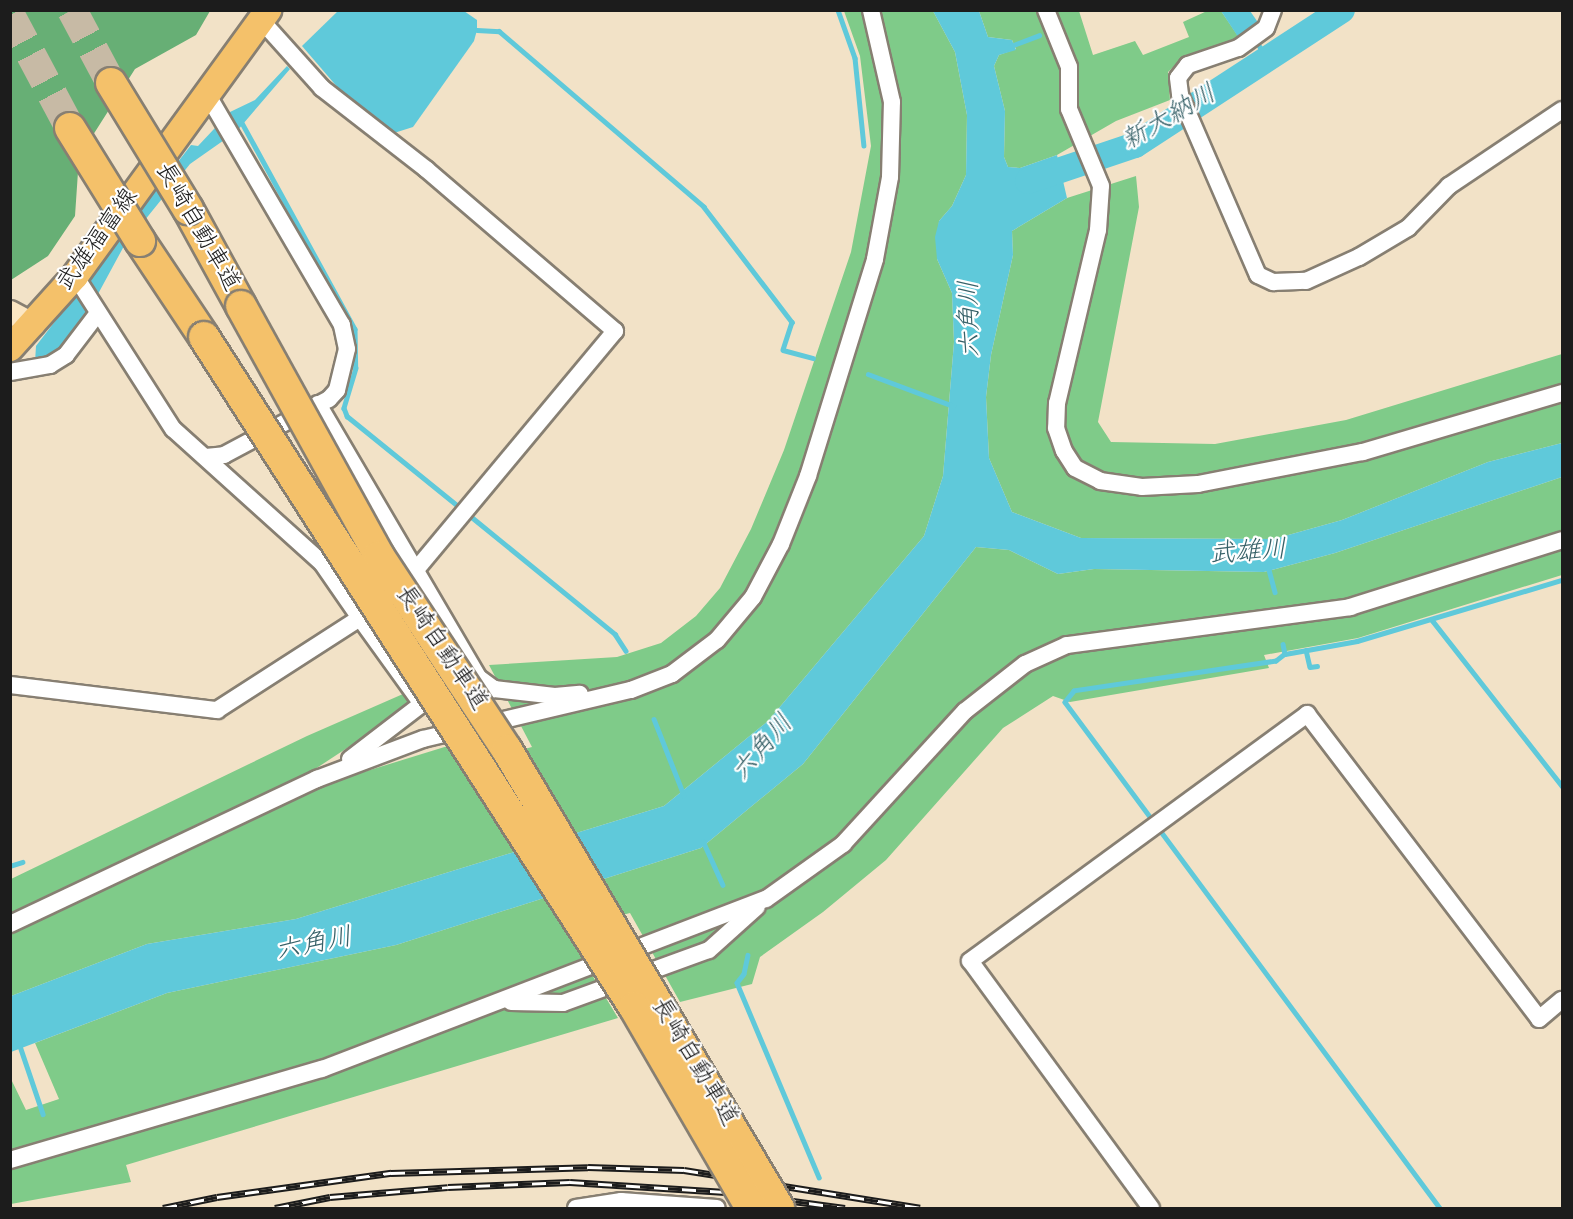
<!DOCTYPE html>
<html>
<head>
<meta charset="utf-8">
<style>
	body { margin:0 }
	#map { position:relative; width:1573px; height:1219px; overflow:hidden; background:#f2e2c7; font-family:Dekko,"Klee One",sans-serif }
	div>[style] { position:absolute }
	.green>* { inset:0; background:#7fcb89 }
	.forest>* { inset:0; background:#67af75 }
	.water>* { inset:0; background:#5fc9da }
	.stream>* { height:4.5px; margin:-2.25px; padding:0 2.25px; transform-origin:2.25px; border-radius:2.25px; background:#5fc9da }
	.river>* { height:26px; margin:-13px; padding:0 13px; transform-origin:13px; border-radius:13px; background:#5fc9da }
	.highway-tunnel>* { height:30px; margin-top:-15px; transform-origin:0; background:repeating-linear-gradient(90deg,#c7baa5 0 30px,transparent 0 45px) }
	.roads { filter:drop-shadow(2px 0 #877f72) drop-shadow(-2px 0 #877f72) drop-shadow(0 2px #877f72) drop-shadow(0 -2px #877f72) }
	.street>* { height:16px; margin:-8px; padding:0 8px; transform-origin:8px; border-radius:8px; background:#fff }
	.secondary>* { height:22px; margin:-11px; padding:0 11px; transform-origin:11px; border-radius:11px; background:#fbe6c3 }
	.primary>* { height:26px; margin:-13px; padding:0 13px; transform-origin:13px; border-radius:13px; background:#f4c16a }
	.highway>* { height:30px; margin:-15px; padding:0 15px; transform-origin:15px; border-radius:15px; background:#f4c16a }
	.rail>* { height:7px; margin-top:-3.5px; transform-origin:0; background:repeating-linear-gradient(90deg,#fff 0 14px,#1c1c1c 0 28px); box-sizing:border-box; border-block:2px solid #1c1c1c }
	.bridges { filter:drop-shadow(2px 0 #877f72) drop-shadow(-2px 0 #877f72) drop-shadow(0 2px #877f72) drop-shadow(0 -2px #877f72) }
	.highway-bridge>* { height:30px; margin:-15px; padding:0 15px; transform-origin:15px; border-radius:15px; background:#f4c16a }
	span { translate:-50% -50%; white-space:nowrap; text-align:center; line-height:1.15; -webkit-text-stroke:4.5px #fff; paint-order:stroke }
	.street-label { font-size:24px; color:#1c1c1c }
	.water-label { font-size:26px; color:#376168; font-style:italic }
	.frame { position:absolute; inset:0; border:12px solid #1c1c1c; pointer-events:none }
</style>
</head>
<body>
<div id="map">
	<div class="green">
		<div style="clip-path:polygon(844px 11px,933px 11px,955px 52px,967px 115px,966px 175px,952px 206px,939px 221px,937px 259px,952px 293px,954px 342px,943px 476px,924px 536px,768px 721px,664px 806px,296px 919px,147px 944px,11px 996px,11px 879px,307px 736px,403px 694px,411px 706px,306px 775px,315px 787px,451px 745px,462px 765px,532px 747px,489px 665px,617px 657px,661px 643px,696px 616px,720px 588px,751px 529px,784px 450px,851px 252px,871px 146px,860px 56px)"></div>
		<div style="clip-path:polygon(979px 11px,1079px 11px,1093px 55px,1135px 41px,1143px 55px,1189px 37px,1183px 22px,1207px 11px,1221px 11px,1240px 39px,1185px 56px,1168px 72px,1170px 100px,1116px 121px,1057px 155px,1020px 168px,1008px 167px,1004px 157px,1005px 111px,994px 66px,999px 55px,1016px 49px,1012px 40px,988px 37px)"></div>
		<div style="clip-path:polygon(1136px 176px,1139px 207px,1098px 422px,1111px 442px,1215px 444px,1346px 420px,1562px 354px,1562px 443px,1488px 462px,1342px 520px,1274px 539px,1081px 538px,1012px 512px,989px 458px,986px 397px,991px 355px,1013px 255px,1012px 231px,1067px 198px)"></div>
		<div style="clip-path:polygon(1562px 477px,1562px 575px,1358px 638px,1264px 655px,1269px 668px,1070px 702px,1053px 696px,1003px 728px,886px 860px,823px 912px,760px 957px,752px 984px,680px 1002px,630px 913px,565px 930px,618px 1018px,126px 1165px,131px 1182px,11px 1204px,10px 1077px,26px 1110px,59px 1099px,35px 1043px,167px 993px,396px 945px,701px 848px,803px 764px,976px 547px,1009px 550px,1058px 574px,1094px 569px,1264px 572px,1335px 553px)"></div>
	</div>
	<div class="forest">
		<div style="clip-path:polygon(11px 11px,210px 11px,196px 35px,135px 69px,79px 157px,75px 216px,48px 256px,11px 280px)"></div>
	</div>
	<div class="water">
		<div style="clip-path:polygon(339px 10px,464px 11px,477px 20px,477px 30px,474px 41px,413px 127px,394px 133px,339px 89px,302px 46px)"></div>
		<div style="clip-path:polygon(933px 11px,979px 11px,988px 37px,1012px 40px,1016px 50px,999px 55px,994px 66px,1005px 111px,1004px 157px,1008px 167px,1020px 168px,1057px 155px,1067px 198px,1012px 231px,1013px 255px,991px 355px,986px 397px,989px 458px,1012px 512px,1081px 538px,1274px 539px,1342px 520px,1488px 462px,1562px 443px,1562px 477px,1335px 553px,1264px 572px,1094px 569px,1058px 574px,1009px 550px,976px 547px,803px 764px,701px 848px,396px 945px,167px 993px,11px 1052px,11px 996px,147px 944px,296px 919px,664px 806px,768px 721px,924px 536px,943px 476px,954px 342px,952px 293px,937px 259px,935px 237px,939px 221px,952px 206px,966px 175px,967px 115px,955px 52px)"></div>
		<div style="clip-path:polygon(1221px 11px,1250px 11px,1269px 38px,1248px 52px)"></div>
		<div style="clip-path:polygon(287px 66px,290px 69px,237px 131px,190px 164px,124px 246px,98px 294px,64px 345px,48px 358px,35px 362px,36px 346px,191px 145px,198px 146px,230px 112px,255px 100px)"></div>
	</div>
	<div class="stream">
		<div style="left:838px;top:10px;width:51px;rotate:70.5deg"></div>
		<div style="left:855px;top:58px;width:88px;rotate:84.2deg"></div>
		<div style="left:477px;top:30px;width:22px;rotate:3deg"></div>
		<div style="left:499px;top:31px;width:270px;rotate:40.6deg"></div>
		<div style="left:704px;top:207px;width:145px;rotate:52.6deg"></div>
		<div style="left:792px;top:322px;width:29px;rotate:108deg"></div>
		<div style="left:783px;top:350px;width:31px;rotate:15deg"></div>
		<div style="left:1256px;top:41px;width:22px;rotate:56deg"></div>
		<div style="left:1011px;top:46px;width:30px;rotate:-21deg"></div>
		<div style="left:241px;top:121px;width:237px;rotate:61.3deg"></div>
		<div style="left:355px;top:329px;width:39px;rotate:89deg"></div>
		<div style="left:356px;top:368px;width:42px;rotate:106.7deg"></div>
		<div style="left:344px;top:408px;width:9px;rotate:69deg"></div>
		<div style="left:347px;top:416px;width:148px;rotate:39deg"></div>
		<div style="left:868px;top:374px;width:91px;rotate:20.6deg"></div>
		<div style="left:468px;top:514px;width:190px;rotate:39.2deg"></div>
		<div style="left:615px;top:634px;width:20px;rotate:57deg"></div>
		<div style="left:1268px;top:566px;width:27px;rotate:75deg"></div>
		<div style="left:1432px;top:620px;width:211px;rotate:51.9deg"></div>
		<div style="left:1283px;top:644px;width:10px;rotate:79deg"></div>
		<div style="left:1285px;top:654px;width:73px;rotate:-10.2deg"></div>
		<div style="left:1357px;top:641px;width:214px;rotate:-16.6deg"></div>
		<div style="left:1306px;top:650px;width:17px;rotate:77deg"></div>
		<div style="left:1310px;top:667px;width:7px;rotate:-8deg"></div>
		<div style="left:1285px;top:654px;width:11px;rotate:142deg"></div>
		<div style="left:1276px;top:661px;width:204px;rotate:171.6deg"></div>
		<div style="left:1074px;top:691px;width:14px;rotate:129deg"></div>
		<div style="left:1065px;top:702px;width:630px;rotate:53.46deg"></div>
		<div style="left:654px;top:719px;width:82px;rotate:68.5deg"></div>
		<div style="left:703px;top:841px;width:48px;rotate:65.6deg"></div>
		<div style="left:10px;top:866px;width:13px;rotate:-18deg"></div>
		<div style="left:748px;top:955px;width:19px;rotate:102deg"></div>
		<div style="left:744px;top:974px;width:11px;rotate:128deg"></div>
		<div style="left:737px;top:983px;width:211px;rotate:67.1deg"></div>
		<div style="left:19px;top:1043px;width:75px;rotate:71.3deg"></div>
	</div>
	<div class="river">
		<div style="left:1028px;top:181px;width:113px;rotate:-18.6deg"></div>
		<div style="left:1135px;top:145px;width:247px;rotate:-33.1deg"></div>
	</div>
	<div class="highway-tunnel">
		<div style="left:72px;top:10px;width:83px;rotate:61.9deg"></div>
		<div style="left:10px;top:15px;width:128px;rotate:62deg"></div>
	</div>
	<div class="roads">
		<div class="street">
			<div style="left:1046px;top:10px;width:61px;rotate:68deg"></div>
			<div style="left:1069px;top:67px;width:42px;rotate:90deg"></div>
			<div style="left:1069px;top:109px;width:83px;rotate:67.4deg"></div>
			<div style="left:1101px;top:186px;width:44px;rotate:93.9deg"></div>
			<div style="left:1098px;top:230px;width:178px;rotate:103.3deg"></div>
			<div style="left:1057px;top:403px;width:25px;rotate:92deg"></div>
			<div style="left:1056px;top:428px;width:24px;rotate:71deg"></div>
			<div style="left:1064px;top:451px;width:20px;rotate:57deg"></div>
			<div style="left:1075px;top:468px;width:28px;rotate:27deg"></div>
			<div style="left:1100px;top:481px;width:42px;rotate:8.1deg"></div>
			<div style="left:1142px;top:487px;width:56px;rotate:-3.1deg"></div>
			<div style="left:1198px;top:484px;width:168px;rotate:-11deg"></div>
			<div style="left:1363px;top:452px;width:208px;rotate:-16.5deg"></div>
			<div style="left:1273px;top:10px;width:19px;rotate:111deg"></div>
			<div style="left:1266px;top:28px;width:34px;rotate:144deg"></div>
			<div style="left:1238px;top:48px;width:53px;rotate:161.2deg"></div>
			<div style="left:1188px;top:65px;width:16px;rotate:128deg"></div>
			<div style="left:1178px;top:78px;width:17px;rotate:83deg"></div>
			<div style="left:1180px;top:95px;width:196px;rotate:66.6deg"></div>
			<div style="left:1258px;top:275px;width:17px;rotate:25deg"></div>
			<div style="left:1273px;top:282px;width:33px;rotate:-2deg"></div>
			<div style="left:1306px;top:281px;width:58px;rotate:-24.4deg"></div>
			<div style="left:1359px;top:257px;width:57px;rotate:-30.6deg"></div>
			<div style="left:1408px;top:228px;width:59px;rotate:-45.7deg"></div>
			<div style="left:1449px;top:186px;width:136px;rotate:-33.9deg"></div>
			<div style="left:261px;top:20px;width:91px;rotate:48.1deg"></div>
			<div style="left:322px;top:88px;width:132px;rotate:37.9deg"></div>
			<div style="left:426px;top:169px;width:249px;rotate:40.6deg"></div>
			<div style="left:615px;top:331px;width:312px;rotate:129.8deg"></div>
			<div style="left:10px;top:372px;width:41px;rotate:-9.9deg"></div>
			<div style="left:50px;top:365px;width:19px;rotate:-32deg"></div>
			<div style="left:66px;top:355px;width:53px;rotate:-52.7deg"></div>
			<div style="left:318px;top:404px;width:318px;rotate:59.6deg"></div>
			<div style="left:479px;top:678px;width:19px;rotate:36deg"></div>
			<div style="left:206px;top:457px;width:18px;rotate:-6deg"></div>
			<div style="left:224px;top:455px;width:119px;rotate:-28.1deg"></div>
			<div style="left:329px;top:399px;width:12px;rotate:-48deg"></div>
			<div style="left:337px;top:390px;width:42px;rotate:-76.3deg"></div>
			<div style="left:347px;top:349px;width:25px;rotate:-102deg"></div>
			<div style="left:342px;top:325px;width:270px;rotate:-120.3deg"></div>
			<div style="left:360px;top:618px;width:106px;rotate:54.2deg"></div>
			<div style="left:10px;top:685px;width:209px;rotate:6.9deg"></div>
			<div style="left:217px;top:710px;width:170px;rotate:-32.8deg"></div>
			<div style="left:360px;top:618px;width:67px;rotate:-124.6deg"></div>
			<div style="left:322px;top:563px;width:200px;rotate:-138deg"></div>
			<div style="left:173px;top:429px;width:182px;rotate:-122.6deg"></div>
			<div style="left:350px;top:759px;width:91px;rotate:-37.4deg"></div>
			<div style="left:422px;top:704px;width:74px;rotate:-11.8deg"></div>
			<div style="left:494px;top:689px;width:61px;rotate:6.5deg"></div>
			<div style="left:555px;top:696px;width:25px;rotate:-5deg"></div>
			<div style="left:10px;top:924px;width:340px;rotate:-25.3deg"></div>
			<div style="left:317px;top:779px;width:113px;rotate:-20.7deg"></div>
			<div style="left:423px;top:739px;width:214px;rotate:-13.3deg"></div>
			<div style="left:631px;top:690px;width:44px;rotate:-21.3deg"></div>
			<div style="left:672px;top:674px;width:56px;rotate:-37.1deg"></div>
			<div style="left:717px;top:640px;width:56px;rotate:-50.1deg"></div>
			<div style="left:753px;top:597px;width:60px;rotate:-62.2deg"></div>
			<div style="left:781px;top:544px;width:73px;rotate:-68.3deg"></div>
			<div style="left:808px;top:476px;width:227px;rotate:-72.8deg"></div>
			<div style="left:875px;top:259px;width:83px;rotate:-79.6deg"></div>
			<div style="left:890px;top:177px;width:75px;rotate:-88.5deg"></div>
			<div style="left:892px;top:102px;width:94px;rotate:-102.9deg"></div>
			<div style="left:511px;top:1002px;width:52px;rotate:1.1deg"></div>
			<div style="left:563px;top:1003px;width:155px;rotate:-20deg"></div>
			<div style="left:709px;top:950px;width:64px;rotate:-41.9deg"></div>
			<div style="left:10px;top:1160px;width:325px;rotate:-16.3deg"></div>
			<div style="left:322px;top:1069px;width:475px;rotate:-21deg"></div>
			<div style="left:766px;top:899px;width:95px;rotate:-35.5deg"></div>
			<div style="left:843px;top:844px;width:180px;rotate:-47.5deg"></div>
			<div style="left:965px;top:711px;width:76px;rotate:-38.1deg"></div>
			<div style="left:1025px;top:664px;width:46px;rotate:-24.3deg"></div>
			<div style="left:1067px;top:645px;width:286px;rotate:-7.6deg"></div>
			<div style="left:1350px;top:607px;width:222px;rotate:-17.5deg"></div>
			<div style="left:576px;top:1208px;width:46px;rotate:-8.8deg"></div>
			<div style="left:621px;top:1201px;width:96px;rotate:4.2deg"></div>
			<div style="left:1151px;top:1208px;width:306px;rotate:-126.2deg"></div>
			<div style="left:970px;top:961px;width:418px;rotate:-36.2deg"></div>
			<div style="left:1307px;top:714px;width:383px;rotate:52.7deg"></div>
			<div style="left:1539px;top:1019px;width:30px;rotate:-40deg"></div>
		</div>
		<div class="secondary">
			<div style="left:10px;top:312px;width:27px;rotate:28deg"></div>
		</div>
		<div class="primary">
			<div style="left:10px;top:348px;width:97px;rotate:-47.9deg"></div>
			<div style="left:75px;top:276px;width:329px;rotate:-54deg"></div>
		</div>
		<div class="highway">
			<div style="left:188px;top:209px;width:111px;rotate:61.3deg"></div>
			<div style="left:140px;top:241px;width:115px;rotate:56.3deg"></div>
		</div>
	</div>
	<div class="rail">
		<div style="left:163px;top:1208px;width:55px;rotate:-11.5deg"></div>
		<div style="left:217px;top:1197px;width:176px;rotate:-7.9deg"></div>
		<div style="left:391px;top:1173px;width:197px;rotate:-1.7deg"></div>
		<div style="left:588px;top:1167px;width:96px;rotate:1.8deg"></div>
		<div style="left:684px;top:1170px;width:239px;rotate:9.1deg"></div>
		<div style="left:275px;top:1208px;width:56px;rotate:-11.3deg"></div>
		<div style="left:330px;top:1197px;width:118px;rotate:-4.8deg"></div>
		<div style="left:448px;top:1187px;width:122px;rotate:-2.3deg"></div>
		<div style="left:570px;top:1182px;width:156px;rotate:3.7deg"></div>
		<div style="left:726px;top:1192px;width:120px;rotate:7.7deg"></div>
	</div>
	<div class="bridges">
		<div class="highway-bridge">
			<div style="left:111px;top:83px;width:148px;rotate:58.6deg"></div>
			<div style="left:70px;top:128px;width:133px;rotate:58.2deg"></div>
			<div style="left:241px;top:306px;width:286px;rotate:61.1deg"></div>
			<div style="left:379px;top:556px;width:232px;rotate:56.6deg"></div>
			<div style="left:507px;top:750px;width:533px;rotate:59.29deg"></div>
			<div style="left:204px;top:337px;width:796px;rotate:57.31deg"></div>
			<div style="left:634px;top:1007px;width:233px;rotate:59.8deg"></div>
		</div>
	</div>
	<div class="street-label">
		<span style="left:196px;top:228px;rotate:60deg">長崎自動車道</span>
		<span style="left:99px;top:241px;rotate:-54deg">武雄福富線</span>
		<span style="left:440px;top:649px;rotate:56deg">長崎自動車道</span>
		<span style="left:693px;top:1063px;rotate:59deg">長崎自動車道</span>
	</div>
	<div class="water-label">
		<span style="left:1170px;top:119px;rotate:-30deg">新大納川</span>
		<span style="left:972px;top:319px;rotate:-91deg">六角川</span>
		<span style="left:1248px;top:554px;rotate:-4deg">武雄川</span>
		<span style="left:764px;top:749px;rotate:-49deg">六角川</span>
		<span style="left:314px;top:946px;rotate:-11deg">六角川</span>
	</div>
	<div class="frame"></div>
</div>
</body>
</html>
